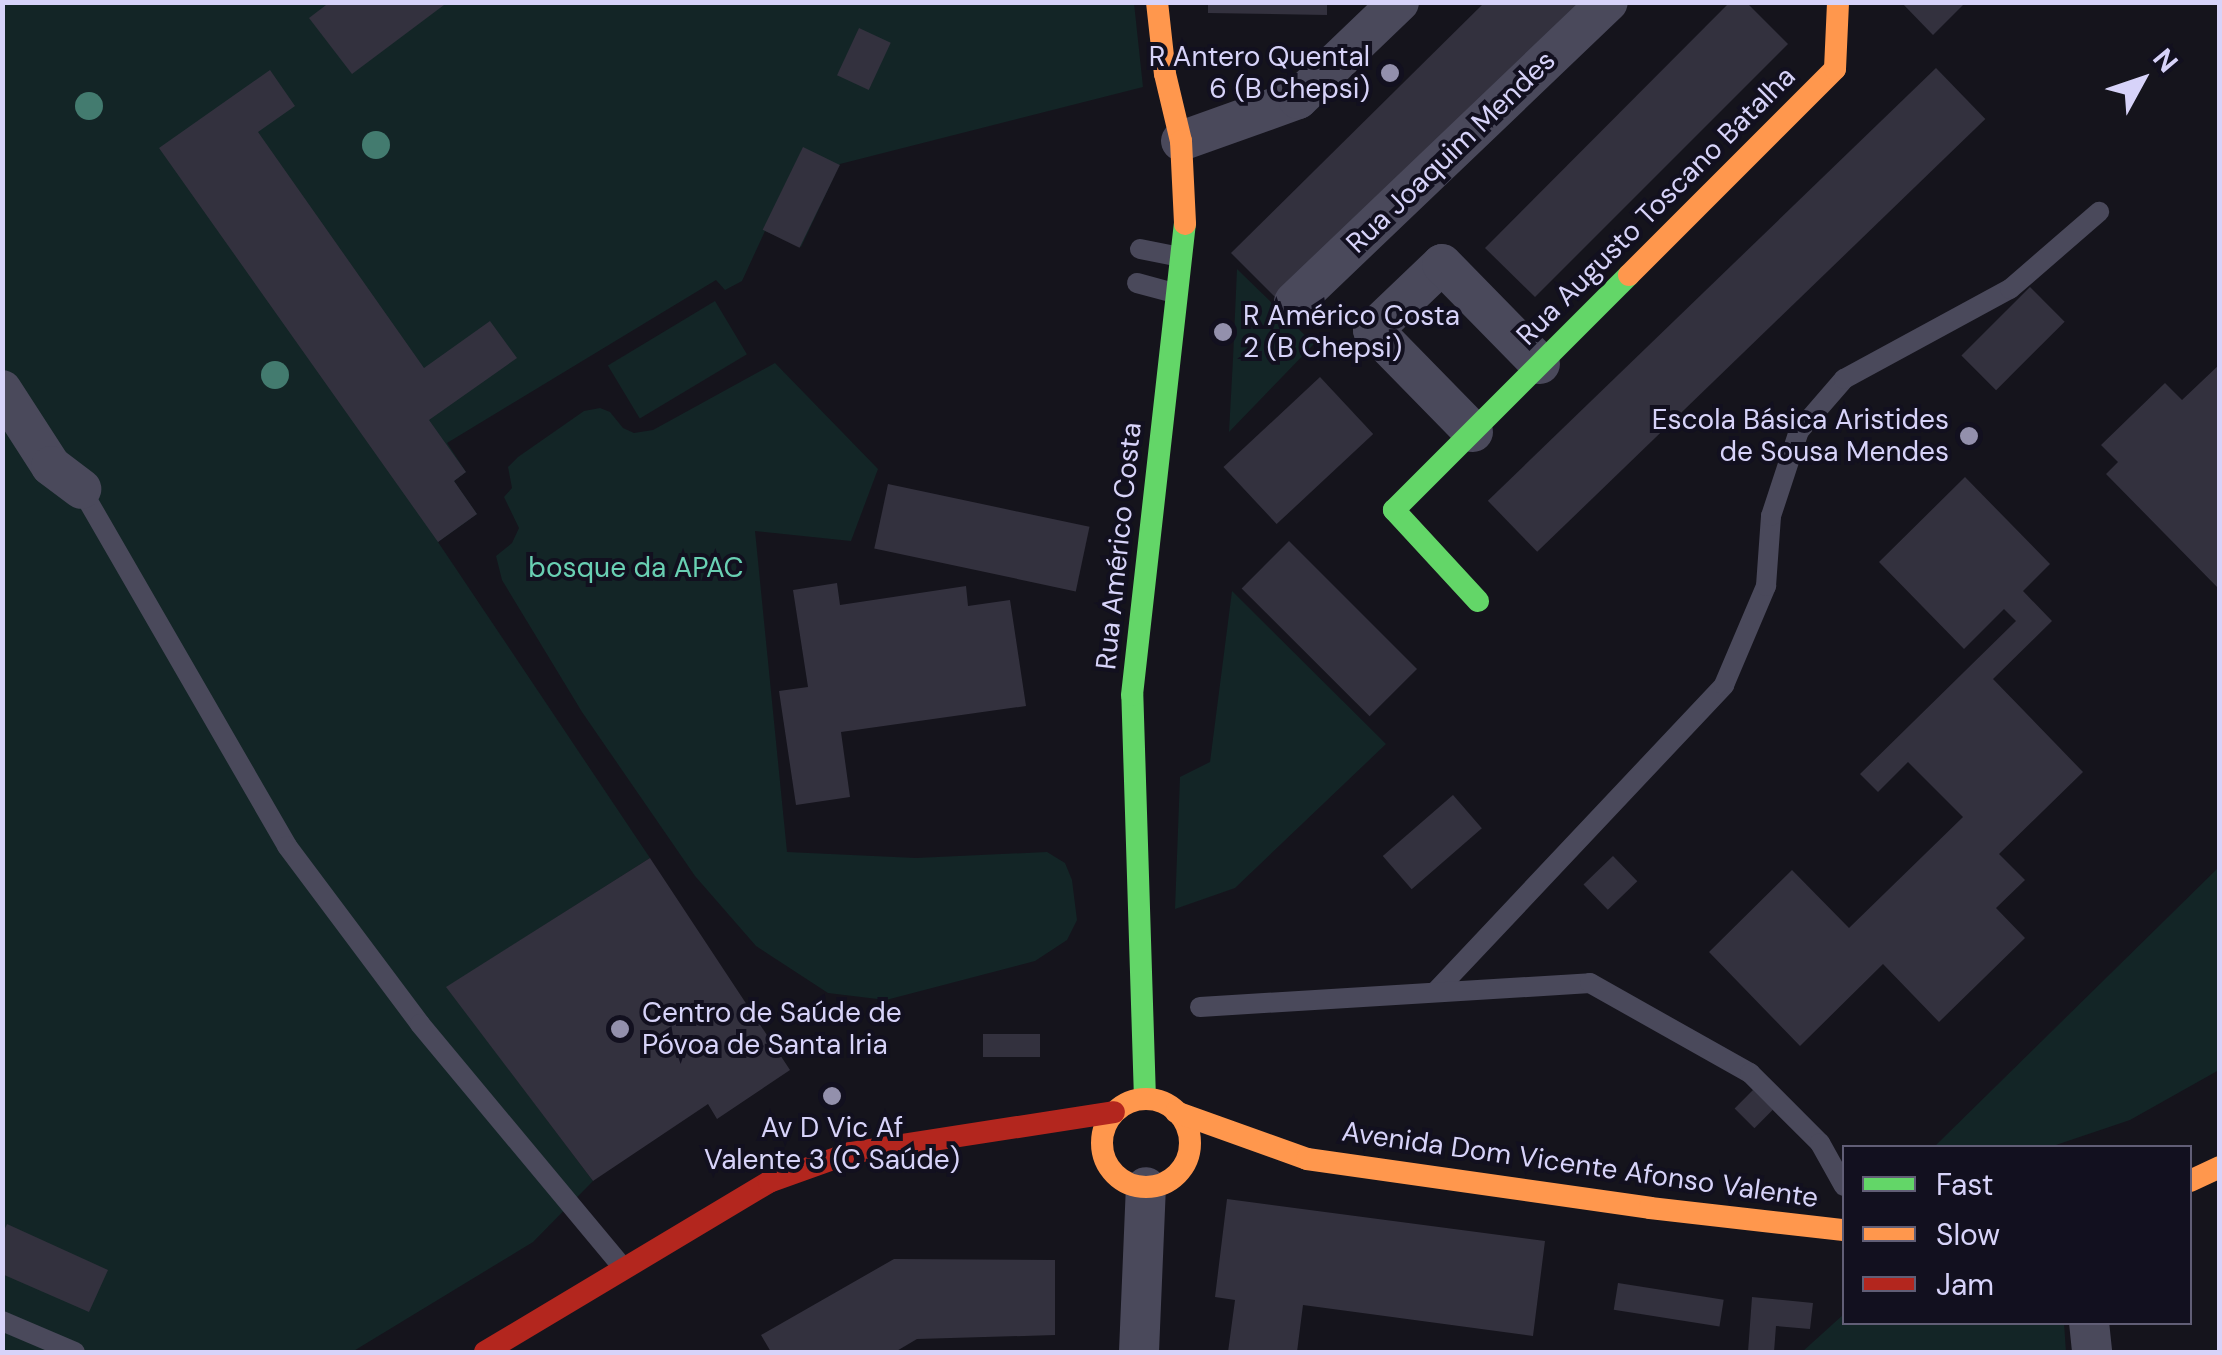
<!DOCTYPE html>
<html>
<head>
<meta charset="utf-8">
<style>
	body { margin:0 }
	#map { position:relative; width:2222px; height:1355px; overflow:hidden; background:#15141c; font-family:"DM Sans",sans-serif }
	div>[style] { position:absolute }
	.green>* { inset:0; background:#132526; transform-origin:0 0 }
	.building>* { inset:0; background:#33313e; transform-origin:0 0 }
	.lane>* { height:20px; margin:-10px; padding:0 10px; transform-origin:10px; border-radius:10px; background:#4a495b }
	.street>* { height:40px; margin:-20px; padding:0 20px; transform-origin:20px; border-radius:20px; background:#4a495b }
	.fast>* { height:22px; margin:-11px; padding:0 11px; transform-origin:11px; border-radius:11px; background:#63d668 }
	.slow>* { height:22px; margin:-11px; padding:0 11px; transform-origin:11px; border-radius:11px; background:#ff974d }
	.slow>.ring { margin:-11px; padding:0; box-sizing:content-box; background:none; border:22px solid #ff974d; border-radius:50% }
	.jam>* { height:22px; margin:-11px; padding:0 11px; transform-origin:11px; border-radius:11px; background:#b3261e }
	.trees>* { width:28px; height:28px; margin:-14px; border-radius:50%; background:#437b6f }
	.dots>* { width:28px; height:28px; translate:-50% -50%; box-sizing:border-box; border:5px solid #12101f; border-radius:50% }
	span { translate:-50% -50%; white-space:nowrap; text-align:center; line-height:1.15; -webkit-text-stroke:8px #12101f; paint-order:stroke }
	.poi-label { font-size:28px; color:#d7d3f9 }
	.right { translate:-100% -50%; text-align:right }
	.left { translate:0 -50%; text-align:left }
	.street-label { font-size:28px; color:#d7d3f9 }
	.park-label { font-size:28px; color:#69d0b3 }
	.frame { position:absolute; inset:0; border:5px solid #d7d3f9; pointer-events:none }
	.legend { position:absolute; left:1842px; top:1145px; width:350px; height:180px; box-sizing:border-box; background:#12101f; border:2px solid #615e76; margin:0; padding:12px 18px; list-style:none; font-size:30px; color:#d7d3f9 }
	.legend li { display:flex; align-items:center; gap:20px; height:50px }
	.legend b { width:50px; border:2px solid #615e76 }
	.north { position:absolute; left:2092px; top:30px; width:100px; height:100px; -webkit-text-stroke:8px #12101f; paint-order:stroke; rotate:50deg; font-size:28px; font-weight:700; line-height:40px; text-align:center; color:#d7d3f9 }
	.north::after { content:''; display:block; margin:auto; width:35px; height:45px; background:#d7d3f9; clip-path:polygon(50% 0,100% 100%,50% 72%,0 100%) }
</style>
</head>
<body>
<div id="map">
	<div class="green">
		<div style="clip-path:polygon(3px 3px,1134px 3px,1143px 87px,840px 164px,801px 247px,765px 231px,742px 281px,725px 290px,716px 280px,447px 443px,466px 472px,454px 481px,477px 514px,438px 542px,650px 858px,447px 987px,593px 1181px,533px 1242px,352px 1352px,3px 1352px)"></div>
		<div style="clip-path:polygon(1237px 269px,1314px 344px,1229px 432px,1233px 359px)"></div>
		<div style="left:715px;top:301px;width:62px;height:125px;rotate:59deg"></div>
		<div style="clip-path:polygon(775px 363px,878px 469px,851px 541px,755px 531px,787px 852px,916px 858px,1047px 852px,1065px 863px,1072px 880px,1077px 920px,1067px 940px,1035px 961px,886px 1000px,828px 993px,756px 946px,695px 876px,582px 712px,502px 580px,496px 556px,512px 543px,519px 528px,504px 497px,512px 488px,508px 467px,518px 457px,584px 411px,600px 408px,610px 412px,623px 428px,634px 433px,653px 430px)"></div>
		<div style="clip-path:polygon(1232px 591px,1386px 744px,1235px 888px,1175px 909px,1180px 777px,1210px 762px)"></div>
		<div style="clip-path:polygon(2219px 867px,2219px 1070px,2130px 1120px,2050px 1147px,1934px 1147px)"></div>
		<div style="clip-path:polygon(1844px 1314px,1844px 1322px,2064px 1323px,2066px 1352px,1802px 1352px)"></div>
	</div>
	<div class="building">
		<div style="clip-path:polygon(330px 2px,448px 2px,352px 74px,309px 18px)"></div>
		<div style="clip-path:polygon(1208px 2px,1327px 2px,1327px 15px,1208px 13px)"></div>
		<div style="clip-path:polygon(1485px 2px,1582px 2px,1279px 301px,1231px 253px)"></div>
		<div style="clip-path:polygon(1730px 2px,1746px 2px,1788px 44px,1535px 297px,1485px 248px)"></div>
		<div style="clip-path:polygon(1901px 2px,1966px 2px,1933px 35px)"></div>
		<div style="left:859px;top:28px;width:35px;height:52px;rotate:25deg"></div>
		<div style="left:1936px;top:68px;width:71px;height:623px;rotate:46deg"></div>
		<div style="clip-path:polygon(270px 70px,295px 106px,258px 132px,424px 368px,490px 321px,517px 358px,429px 420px,466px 472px,454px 481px,477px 514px,438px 542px,159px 148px)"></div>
		<div style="left:803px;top:147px;width:41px;height:92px;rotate:26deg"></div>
		<div style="left:2030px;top:287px;width:49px;height:97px;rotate:45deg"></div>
		<div style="clip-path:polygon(2220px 364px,2220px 590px,2106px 474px,2118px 462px,2101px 445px,2165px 383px,2182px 400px)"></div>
		<div style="left:1320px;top:377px;width:78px;height:132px;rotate:47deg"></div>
		<div style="clip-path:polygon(1965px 477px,2050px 564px,2023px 591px,2052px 621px,1993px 679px,2083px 772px,1999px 854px,2025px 880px,1996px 908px,2025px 938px,1939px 1022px,1883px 964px,1800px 1046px,1709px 952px,1792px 870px,1849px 928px,1963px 817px,1908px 762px,1878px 792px,1860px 774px,2016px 621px,2004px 609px,1964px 649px,1879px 562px)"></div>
		<div style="left:888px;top:484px;width:206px;height:66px;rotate:12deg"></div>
		<div style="left:1289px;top:541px;width:181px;height:67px;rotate:45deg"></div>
		<div style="clip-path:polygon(837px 583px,840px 605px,966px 586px,968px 606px,1010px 600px,1026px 706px,841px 732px,850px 797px,796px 805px,779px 691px,808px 687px,793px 590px)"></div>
		<div style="left:1453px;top:795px;width:44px;height:93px;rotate:49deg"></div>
		<div style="left:1613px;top:856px;width:35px;height:41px;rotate:46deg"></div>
		<div style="clip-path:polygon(650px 858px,790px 1070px,717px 1119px,708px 1104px,593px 1181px,446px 987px)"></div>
		<div style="left:1040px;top:1034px;width:23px;height:57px;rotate:90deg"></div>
		<div style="left:1753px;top:1090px;width:28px;height:26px;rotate:45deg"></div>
		<div style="clip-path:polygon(1227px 1199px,1545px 1241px,1533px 1336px,1303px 1305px,1297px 1352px,1228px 1352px,1235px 1300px,1215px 1297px)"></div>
		<div style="clip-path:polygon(7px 1224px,108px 1270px,89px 1312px,2px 1274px,2px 1235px)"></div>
		<div style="clip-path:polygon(894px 1259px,1055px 1260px,1055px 1335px,917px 1339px,895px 1352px,771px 1352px,761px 1335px)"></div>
		<div style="left:1618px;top:1283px;width:107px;height:27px;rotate:9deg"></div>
		<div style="clip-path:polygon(1752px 1297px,1813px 1303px,1810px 1329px,1776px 1326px,1774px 1352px,1748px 1352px)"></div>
	</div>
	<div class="lane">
		<div style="left:1140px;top:249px;width:41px;rotate:11.3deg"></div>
		<div style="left:1137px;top:283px;width:38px;rotate:15deg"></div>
		<div style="left:81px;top:489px;width:412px;rotate:60deg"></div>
		<div style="left:287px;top:846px;width:222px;rotate:53.2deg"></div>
		<div style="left:420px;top:1024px;width:319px;rotate:50.2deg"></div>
		<div style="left:1437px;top:990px;width:419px;rotate:-46.7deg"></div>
		<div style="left:1724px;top:685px;width:108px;rotate:-67deg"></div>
		<div style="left:1766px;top:586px;width:70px;rotate:-85.9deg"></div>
		<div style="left:1771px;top:516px;width:89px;rotate:-71.8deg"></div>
		<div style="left:1799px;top:431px;width:69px;rotate:-49.1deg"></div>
		<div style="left:1844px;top:379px;width:189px;rotate:-28.5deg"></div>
		<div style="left:2010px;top:289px;width:118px;rotate:-40.9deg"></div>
		<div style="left:1200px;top:1007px;width:391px;rotate:-3.5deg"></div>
		<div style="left:1590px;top:983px;width:184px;rotate:29.4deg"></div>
		<div style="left:1750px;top:1073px;width:99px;rotate:45deg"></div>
		<div style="left:1820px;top:1143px;width:49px;rotate:60.8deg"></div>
		<div style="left:2px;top:1321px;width:79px;rotate:23deg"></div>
	</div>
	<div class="street">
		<div style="left:1181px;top:141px;width:124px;rotate:-19.7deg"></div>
		<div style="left:1298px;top:99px;width:140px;rotate:-43.8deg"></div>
		<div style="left:1294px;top:302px;width:434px;rotate:-43.7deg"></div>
		<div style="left:2px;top:390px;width:90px;rotate:57.2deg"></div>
		<div style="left:51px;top:466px;width:38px;rotate:37deg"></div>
		<div style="left:1473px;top:432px;width:143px;rotate:-134.4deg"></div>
		<div style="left:1373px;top:330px;width:95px;rotate:-43.7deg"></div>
		<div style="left:1442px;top:264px;width:140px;rotate:45.6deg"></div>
		<div style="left:2089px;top:1322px;width:30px;rotate:84deg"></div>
		<div style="left:1139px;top:1352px;width:165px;rotate:-87.6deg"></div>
	</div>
	<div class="fast">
		<div style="left:1478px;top:601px;width:124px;rotate:-132.7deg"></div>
		<div style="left:1394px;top:510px;width:332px;rotate:-45deg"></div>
		<div style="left:1145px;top:1099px;width:404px;rotate:-91.8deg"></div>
		<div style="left:1132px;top:695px;width:474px;rotate:-83.6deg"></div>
	</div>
	<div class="slow">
		<div style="left:1157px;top:2px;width:72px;rotate:83.7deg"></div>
		<div style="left:1165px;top:74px;width:69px;rotate:76.6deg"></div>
		<div style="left:1181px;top:141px;width:83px;rotate:87.2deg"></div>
		<div style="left:1629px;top:275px;width:291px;rotate:-45deg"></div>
		<div style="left:1835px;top:69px;width:67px;rotate:-87.4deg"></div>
		<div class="ring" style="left:1102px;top:1099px;width:66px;height:66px"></div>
		<div style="left:1176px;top:1112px;width:139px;rotate:19.7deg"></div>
		<div style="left:1307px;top:1159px;width:346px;rotate:8.1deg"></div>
		<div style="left:1650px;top:1208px;width:195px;rotate:6.5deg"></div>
		<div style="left:2190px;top:1181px;width:33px;rotate:-25deg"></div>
	</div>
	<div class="jam">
		<div style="left:485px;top:1352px;width:331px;rotate:-30.9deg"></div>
		<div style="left:769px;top:1182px;width:86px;rotate:-19.7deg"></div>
		<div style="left:850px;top:1153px;width:267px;rotate:-8.8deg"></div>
	</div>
	<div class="trees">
		<div style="left:89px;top:106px"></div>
		<div style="left:376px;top:145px"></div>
		<div style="left:275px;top:375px"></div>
	</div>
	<div class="dots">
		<div style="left:1390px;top:73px;background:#9390ac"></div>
		<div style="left:1223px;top:332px;background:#9390ac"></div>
		<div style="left:1969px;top:436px;background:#9390ac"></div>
		<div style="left:620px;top:1029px;background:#9390ac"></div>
		<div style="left:832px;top:1096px;background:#9390ac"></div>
	</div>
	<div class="poi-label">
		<span class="right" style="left:1370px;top:73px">R Antero Quental<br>6 (B Chepsi)</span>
		<span class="left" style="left:1243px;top:332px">R Américo Costa<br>2 (B Chepsi)</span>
		<span class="right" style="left:1949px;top:436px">Escola Básica Aristides<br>de Sousa Mendes</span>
		<span class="left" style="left:642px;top:1029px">Centro de Saúde de<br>Póvoa de Santa Iria</span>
		<span style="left:832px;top:1144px">Av D Vic Af<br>Valente 3 (C Saúde)</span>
	</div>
	<div class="street-label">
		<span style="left:1451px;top:152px;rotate:-44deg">Rua Joaquim Mendes</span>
		<span style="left:1656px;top:206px;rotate:-45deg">Rua Augusto Toscano Batalha</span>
		<span style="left:1119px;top:546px;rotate:-84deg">Rua Américo Costa</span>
		<span style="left:1580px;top:1165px;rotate:8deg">Avenida Dom Vicente Afonso Valente</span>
	</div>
	<div class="park-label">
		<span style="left:636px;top:568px">bosque da APAC</span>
	</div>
	<div class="frame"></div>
	<ul class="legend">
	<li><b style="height:12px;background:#63d668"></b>Fast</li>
	<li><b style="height:12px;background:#ff974d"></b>Slow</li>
	<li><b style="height:12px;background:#b3261e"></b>Jam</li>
	</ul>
	<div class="north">N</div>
</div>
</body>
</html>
